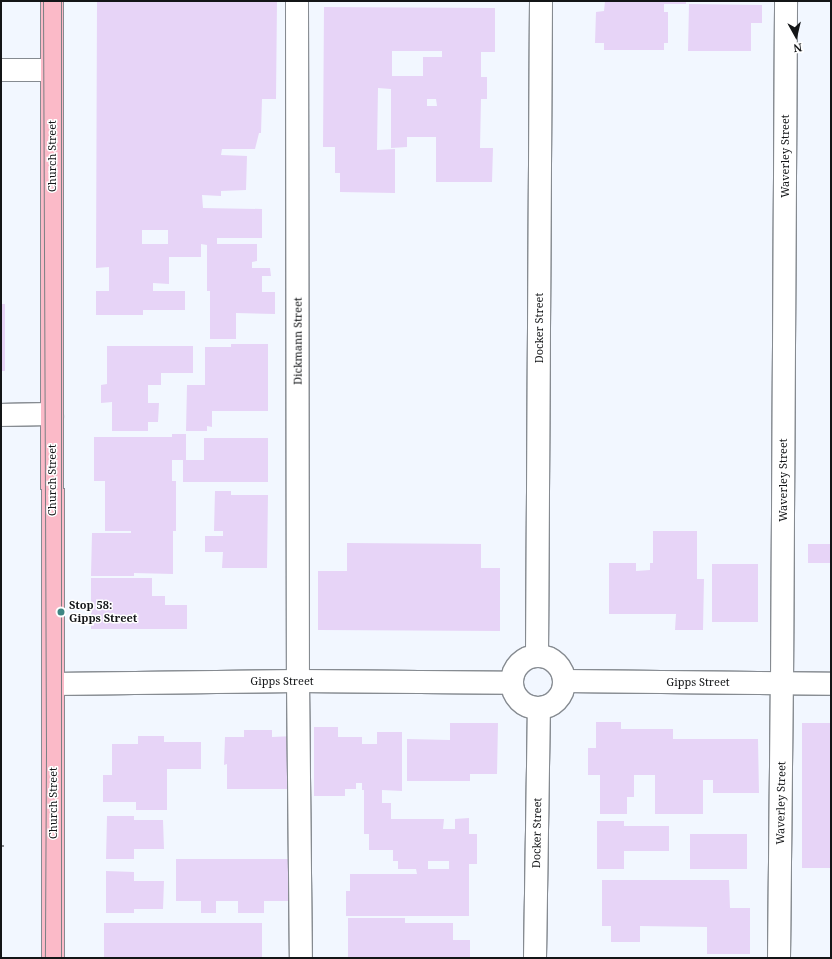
<!DOCTYPE html>
<html>
<head>
<meta charset="utf-8">
<style>
	body { margin:0 }
	#map { position:relative; width:832px; height:959px; overflow:hidden; background:#f2f7ff; font-family:"Noto Serif",serif }
	div>[style] { position:absolute }
	.building>* { inset:0; background:#e7d4f7; transform-origin:0 0 }
	.path>* { height:2.5px; margin-top:-1.25px; transform-origin:0; background:repeating-linear-gradient(90deg,#868a8f 0 3px,transparent 0 6px) }
	.roads { filter:drop-shadow(1px 0 #868b91) drop-shadow(-1px 0 #868b91) drop-shadow(0 1px #868b91) drop-shadow(0 -1px #868b91) }
	.minor>* { height:22px; margin:-11px; padding:0 11px; transform-origin:11px; border-radius:11px; background:#fff }
	.minor>.ring { margin:-11px; padding:0; box-sizing:content-box; background:none; border:22px solid #fff; border-radius:50% }
	.major>* { height:22px; margin:-11px; padding:0 11px; transform-origin:11px; border-radius:11px; background:#fbbac8 }
	.tram>* { height:1px; margin:-0.5px; padding:0 0.5px; transform-origin:0.5px; border-radius:0.5px; background:#7b7f83 }
	.dots>* { width:11px; height:11px; translate:-50% -50%; box-sizing:border-box; border:2px solid #fff; border-radius:50% }
	span { translate:-50% -50%; white-space:nowrap; text-align:center; line-height:1.15; -webkit-text-stroke:3px #fff; paint-order:stroke }
	.street-label { font-size:11px; color:#131517 }
	.poi-label { font-size:11px; color:#131517; font-weight:700 }
	.left { translate:0 -50%; text-align:left }
	.frame { position:absolute; inset:0; border:2px solid #131517; pointer-events:none }
	.north { position:absolute; left:776px; top:16px; width:40px; height:40px; -webkit-text-stroke:3px #fff; paint-order:stroke; rotate:172deg; font-size:11px; font-weight:700; line-height:16px; text-align:center; color:#131517 }
	.north::after { content:''; display:block; margin:auto; width:14px; height:18px; background:#131517; clip-path:polygon(50% 0,100% 100%,50% 72%,0 100%) }
</style>
</head>
<body>
<div id="map">
	<div class="building">
		<div style="clip-path:polygon(evenodd,97px 1px,277px 1px,276px 99px,262px 99px,261px 133px,259px 133px,255px 149px,222px 149px,221px 155px,247px 156px,246px 190px,221px 191px,221px 196px,202px 195px,203px 208px,262px 209px,262px 238px,217px 238px,217px 244px,257px 244px,257px 261px,252px 262px,252px 268px,270px 268px,271px 276px,262px 276px,262px 292px,275px 292px,275px 314px,236px 313px,236px 339px,210px 339px,210px 291px,207px 291px,207px 245px,201px 244px,201px 257px,169px 257px,169px 284px,153px 283px,153px 291px,185px 291px,185px 310px,143px 310px,143px 315px,96px 315px,96px 291px,109px 291px,109px 267px,96px 268px,97px 1px,142px 230px,168px 230px,168px 244px,142px 244px,142px 230px)"></div>
		<div style="clip-path:polygon(605px 1px,686px 1px,686px 4px,664px 4px,664px 12px,668px 12px,668px 43px,664px 43px,664px 50px,604px 50px,604px 43px,595px 43px,596px 12px,604px 11px)"></div>
		<div style="clip-path:polygon(689px 4px,762px 5px,762px 23px,751px 23px,751px 51px,688px 51px)"></div>
		<div style="clip-path:polygon(evenodd,324px 7px,495px 8px,495px 52px,481px 52px,481px 77px,487px 77px,487px 99px,481px 99px,480px 148px,493px 148px,492px 182px,436px 182px,436px 137px,407px 137px,407px 147px,391px 148px,391px 89px,378px 88px,377px 150px,395px 149px,395px 193px,340px 192px,340px 173px,335px 173px,335px 147px,323px 147px,324px 7px,392px 51px,442px 51px,442px 57px,423px 57px,423px 76px,392px 76px,392px 51px,324px 7px,427px 99px,436px 99px,437px 106px,427px 106px,427px 99px)"></div>
		<div style="left:1px;top:304px;width:4px;height:67px"></div>
		<div style="clip-path:polygon(231px 344px,268px 344px,268px 411px,212px 411px,212px 427px,207px 426px,207px 431px,186px 431px,187px 385px,205px 385px,205px 347px,231px 347px)"></div>
		<div style="clip-path:polygon(107px 346px,193px 346px,193px 373px,161px 373px,161px 385px,148px 385px,148px 403px,159px 403px,158px 422px,148px 422px,148px 431px,112px 431px,112px 402px,101px 403px,101px 385px,107px 384px)"></div>
		<div style="clip-path:polygon(172px 434px,186px 434px,186px 460px,204px 460px,204px 438px,268px 438px,268px 482px,183px 482px,183px 460px,172px 460px,172px 481px,176px 481px,176px 531px,173px 531px,173px 574px,134px 573px,134px 576px,91px 576px,92px 533px,131px 533px,131px 531px,105px 531px,105px 481px,94px 481px,94px 437px,172px 437px)"></div>
		<div style="clip-path:polygon(215px 491px,231px 491px,231px 495px,268px 495px,267px 568px,222px 568px,223px 552px,205px 552px,205px 536px,223px 536px,223px 531px,214px 531px)"></div>
		<div style="clip-path:polygon(653px 531px,697px 531px,697px 579px,704px 579px,703px 630px,675px 630px,676px 614px,609px 614px,609px 563px,636px 563px,636px 571px,650px 570px,650px 563px,653px 563px)"></div>
		<div style="clip-path:polygon(347px 543px,481px 544px,481px 568px,500px 568px,500px 631px,318px 630px,318px 571px,347px 571px)"></div>
		<div style="left:808px;top:544px;width:23px;height:19px"></div>
		<div style="left:712px;top:564px;width:46px;height:58px"></div>
		<div style="clip-path:polygon(91px 578px,152px 578px,152px 596px,165px 596px,165px 605px,187px 605px,187px 629px,91px 629px)"></div>
		<div style="clip-path:polygon(596px 722px,621px 722px,621px 729px,673px 729px,673px 739px,758px 739px,759px 793px,713px 793px,713px 780px,703px 780px,703px 814px,655px 814px,655px 775px,634px 775px,634px 797px,627px 797px,627px 814px,600px 814px,600px 775px,588px 775px,588px 748px,596px 748px)"></div>
		<div style="clip-path:polygon(450px 723px,498px 723px,497px 774px,470px 774px,470px 781px,407px 781px,407px 739px,450px 740px)"></div>
		<div style="left:802px;top:723px;width:29px;height:145px"></div>
		<div style="clip-path:polygon(evenodd,314px 727px,338px 727px,338px 737px,362px 737px,362px 744px,377px 744px,377px 732px,402px 732px,402px 791px,382px 790px,382px 803px,391px 803px,391px 819px,444px 819px,443px 829px,455px 829px,455px 819px,469px 818px,469px 834px,477px 834px,477px 864px,469px 864px,469px 916px,346px 916px,346px 891px,350px 891px,350px 874px,417px 874px,416px 869px,398px 869px,398px 861px,393px 861px,393px 850px,369px 850px,369px 834px,364px 834px,364px 790px,362px 790px,362px 783px,356px 783px,356px 789px,345px 789px,345px 796px,314px 796px,314px 727px,428px 861px,449px 861px,449px 869px,428px 869px,428px 861px)"></div>
		<div style="clip-path:polygon(244px 730px,272px 730px,272px 737px,295px 736px,295px 789px,227px 789px,227px 764px,224px 765px,225px 737px,244px 737px)"></div>
		<div style="clip-path:polygon(138px 736px,164px 736px,164px 742px,201px 742px,201px 769px,167px 769px,167px 810px,136px 810px,136px 802px,103px 802px,103px 775px,112px 775px,112px 744px,138px 744px)"></div>
		<div style="clip-path:polygon(107px 816px,134px 816px,134px 820px,163px 820px,164px 849px,134px 849px,134px 859px,106px 859px)"></div>
		<div style="clip-path:polygon(597px 821px,624px 821px,624px 826px,669px 826px,669px 851px,624px 851px,624px 869px,597px 869px)"></div>
		<div style="left:690px;top:834px;width:57px;height:35px"></div>
		<div style="clip-path:polygon(176px 859px,290px 859px,290px 901px,264px 901px,264px 913px,238px 913px,238px 901px,216px 901px,216px 913px,201px 913px,201px 901px,176px 901px)"></div>
		<div style="clip-path:polygon(106px 871px,134px 872px,134px 881px,164px 881px,163px 909px,134px 909px,134px 913px,106px 913px)"></div>
		<div style="clip-path:polygon(602px 880px,729px 880px,730px 908px,750px 908px,750px 954px,707px 954px,707px 927px,640px 926px,640px 942px,611px 942px,611px 926px,602px 926px)"></div>
		<div style="clip-path:polygon(348px 918px,405px 918px,405px 923px,453px 923px,453px 940px,470px 940px,470px 958px,348px 958px)"></div>
		<div style="left:104px;top:923px;width:158px;height:35px"></div>
	</div>
	<div class="path">
		<div style="left:1px;top:846px;width:4px"></div>
	</div>
	<div class="roads">
		<div class="minor">
			<div style="left:297px;top:1px;width:680px;rotate:89.92deg"></div>
			<div style="left:298px;top:681px;width:277px;rotate:89.4deg"></div>
			<div style="left:1px;top:70px;width:51px"></div>
			<div style="left:1px;top:415px;width:51px;rotate:-1.1deg"></div>
			<div class="ring" style="left:512px;top:656px;width:30px;height:30px"></div>
			<div style="left:537px;top:656px;width:655px;rotate:-89.65deg"></div>
			<div style="left:564px;top:681px;width:267px;rotate:0.6deg"></div>
			<div style="left:53px;top:684px;width:245px;rotate:-0.7deg"></div>
			<div style="left:298px;top:681px;width:213px;rotate:0.5deg"></div>
			<div style="left:535px;top:958px;width:250px;rotate:-89.1deg"></div>
			<div style="left:779px;top:958px;width:275px;rotate:-89.4deg"></div>
			<div style="left:782px;top:683px;width:682px;rotate:-89.66deg"></div>
		</div>
		<div class="major">
			<div style="left:52px;top:1px;width:957px;rotate:89.94deg"></div>
		</div>
	</div>
	<div class="tram">
		<div style="left:43px;top:1px;width:749px;rotate:89.77deg"></div>
		<div style="left:46px;top:750px;width:208px;rotate:90.3deg"></div>
		<div style="left:61px;top:958px;width:957px;rotate:-90deg"></div>
	</div>
	<div class="dots">
		<div style="left:61px;top:612px;background:#3d8583"></div>
	</div>
	<div class="street-label">
		<span style="left:52px;top:156px;rotate:-90deg">Church Street</span>
		<span style="left:785px;top:156px;rotate:-90deg">Waverley Street</span>
		<span style="left:539px;top:328px;rotate:-90deg">Docker Street</span>
		<span style="left:298px;top:341px;rotate:-90deg">Dickmann Street</span>
		<span style="left:52px;top:480px;rotate:-90deg">Church Street</span>
		<span style="left:783px;top:480px;rotate:-90deg">Waverley Street</span>
		<span style="left:282px;top:681px">Gipps Street</span>
		<span style="left:698px;top:682px">Gipps Street</span>
		<span style="left:53px;top:803px;rotate:-90deg">Church Street</span>
		<span style="left:781px;top:803px;rotate:-89deg">Waverley Street</span>
		<span style="left:537px;top:833px;rotate:-89deg">Docker Street</span>
	</div>
	<div class="poi-label">
		<span class="left" style="left:69px;top:612px">Stop 58:<br>Gipps Street</span>
	</div>
	<div class="frame"></div>
	<div class="north">N</div>
</div>
</body>
</html>
